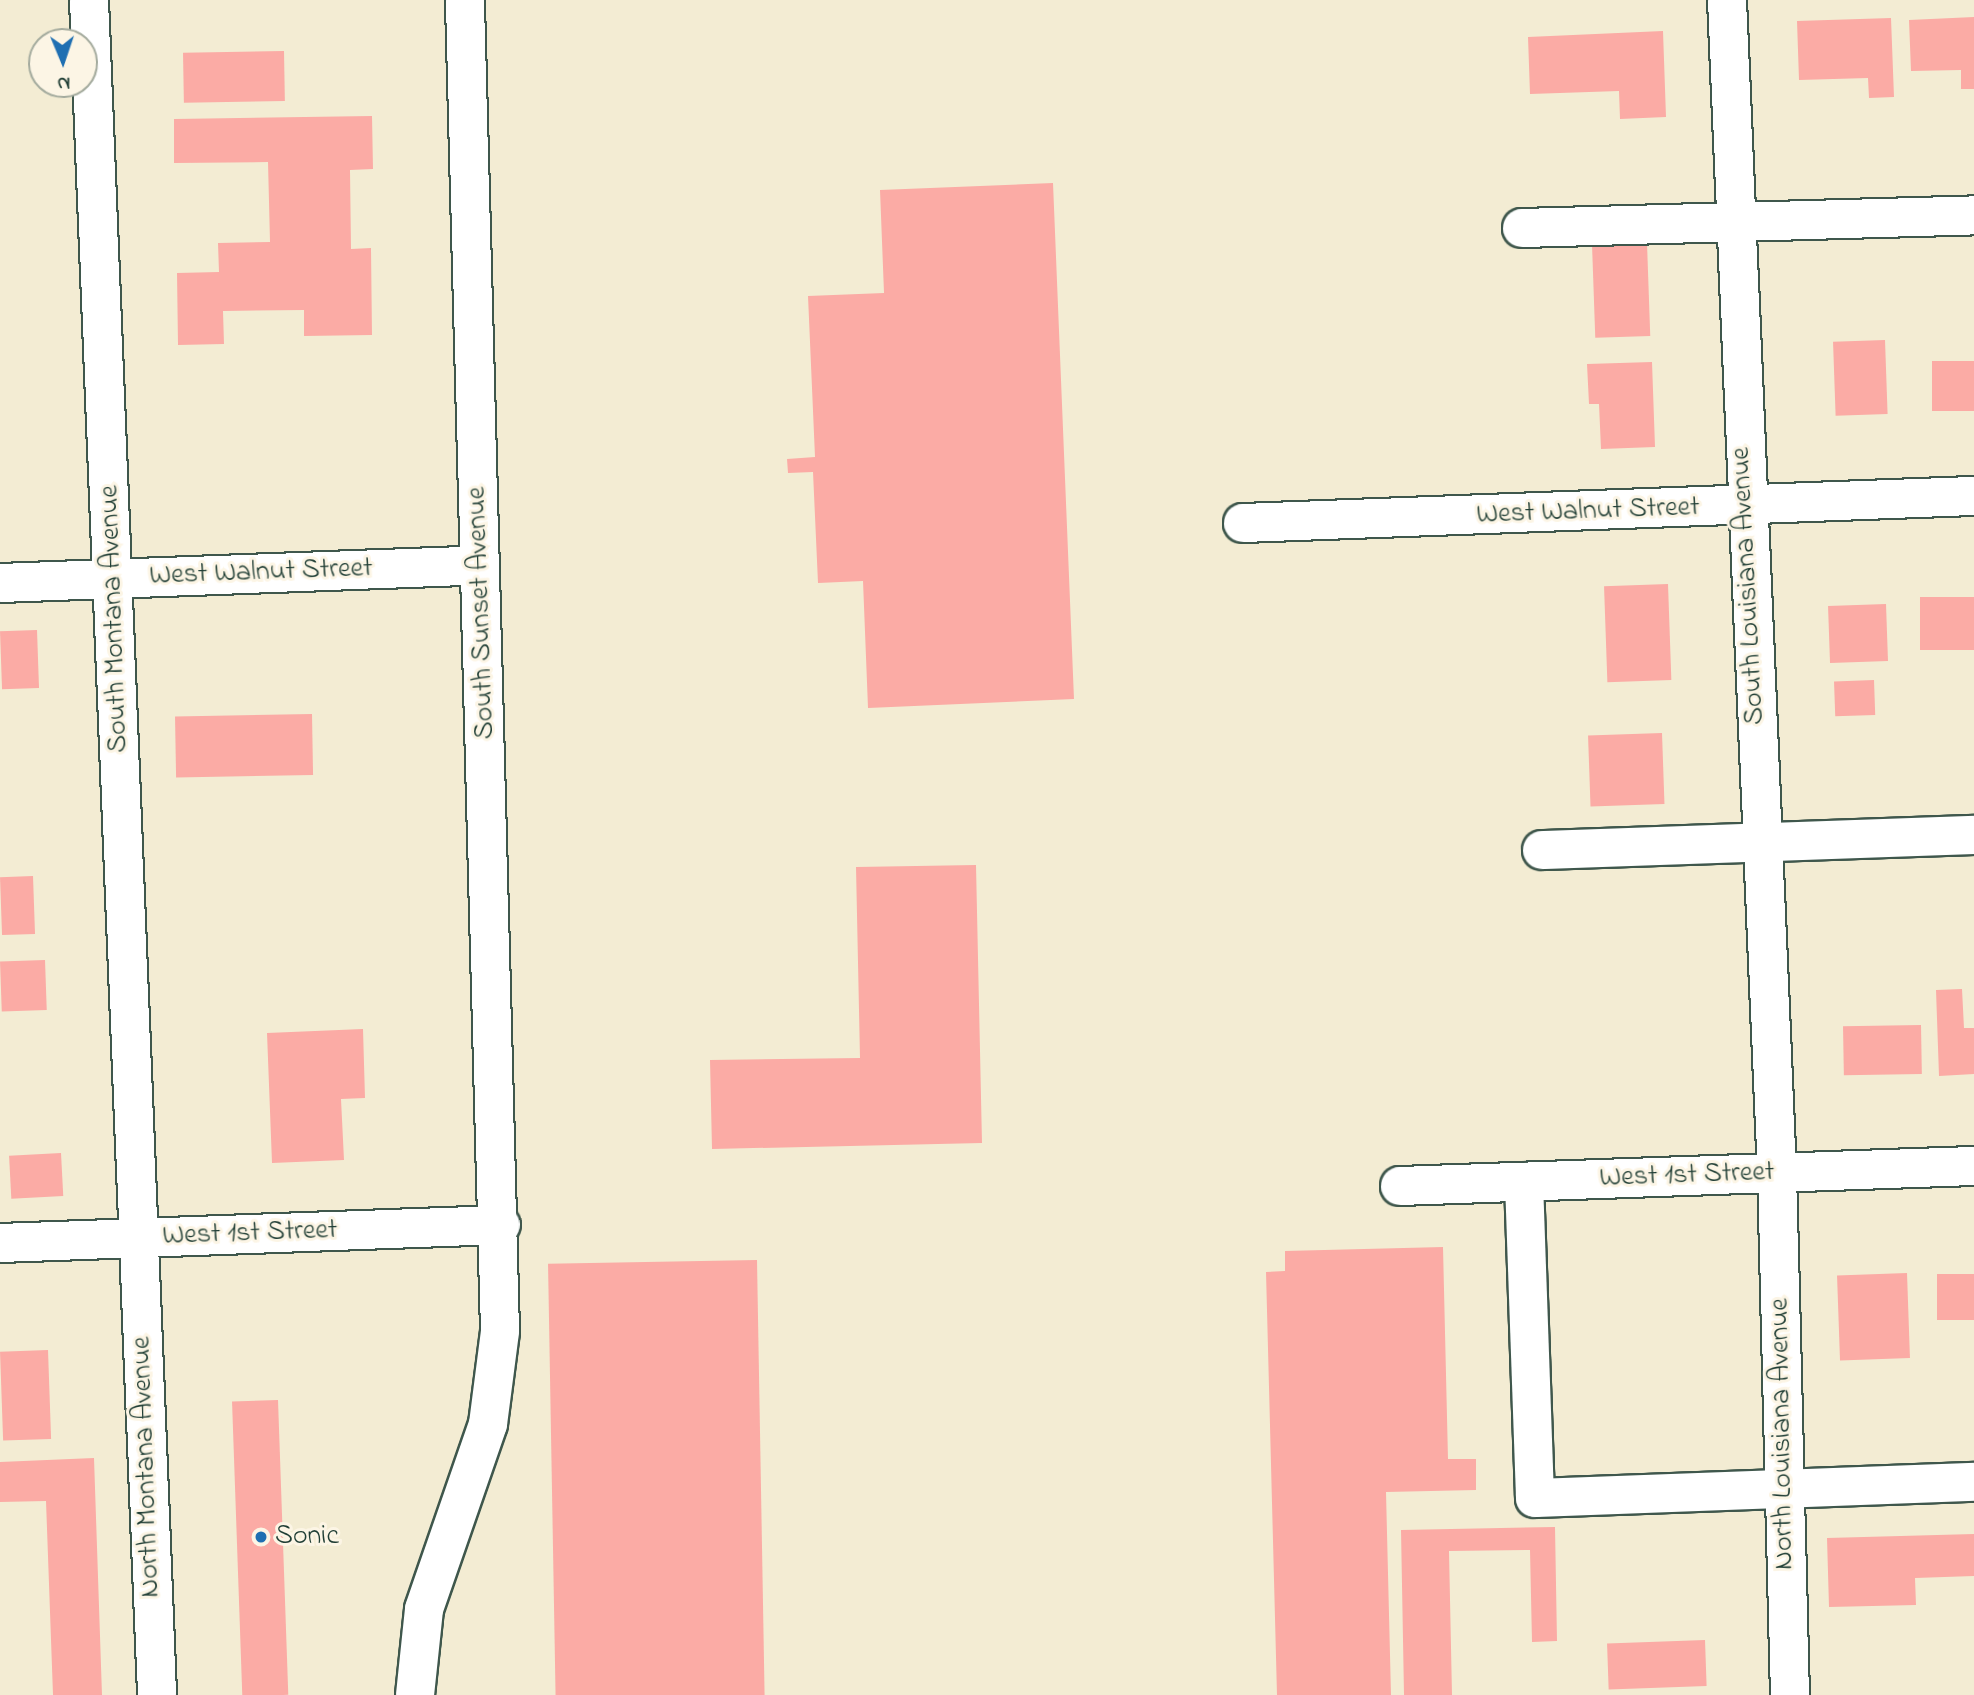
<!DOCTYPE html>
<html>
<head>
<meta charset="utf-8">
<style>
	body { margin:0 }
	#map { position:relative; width:1974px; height:1695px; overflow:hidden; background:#f3ecd3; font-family:"Indie Flower",sans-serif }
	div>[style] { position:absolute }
	.building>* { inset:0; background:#fbaba5; transform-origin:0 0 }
	.roads { filter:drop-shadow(2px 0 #3f574c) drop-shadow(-2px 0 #3f574c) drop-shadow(0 2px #3f574c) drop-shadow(0 -2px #3f574c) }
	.minor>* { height:38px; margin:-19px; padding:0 19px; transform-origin:19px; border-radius:19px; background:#fff }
	.major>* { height:38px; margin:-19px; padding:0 19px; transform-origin:19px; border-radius:19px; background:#fff }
	.dots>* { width:19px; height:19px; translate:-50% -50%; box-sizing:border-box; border:4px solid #fcf5e5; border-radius:50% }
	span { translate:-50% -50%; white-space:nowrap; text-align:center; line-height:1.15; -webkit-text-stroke:6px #fcf5e5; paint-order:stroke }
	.street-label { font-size:28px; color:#1f3d34 }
	.poi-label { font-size:28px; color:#1f3d34 }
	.left { translate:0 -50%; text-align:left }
	.north { position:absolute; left:28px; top:28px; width:70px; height:70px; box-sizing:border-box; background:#fcf5e5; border:2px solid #a4ab9e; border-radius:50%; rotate:178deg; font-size:19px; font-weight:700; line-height:28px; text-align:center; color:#1f3d34 }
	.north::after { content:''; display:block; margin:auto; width:24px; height:32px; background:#1f6fb2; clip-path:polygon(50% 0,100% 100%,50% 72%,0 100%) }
</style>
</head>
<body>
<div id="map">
	<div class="building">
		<div style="clip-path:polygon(1974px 17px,1974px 89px,1961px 89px,1961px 70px,1911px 71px,1909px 20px)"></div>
		<div style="clip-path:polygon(1891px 18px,1894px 97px,1869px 98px,1868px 78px,1799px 80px,1797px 21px)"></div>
		<div style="clip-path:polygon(1663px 31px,1666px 117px,1620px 119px,1619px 91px,1530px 94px,1528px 37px)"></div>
		<div style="left:284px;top:51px;width:50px;height:101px;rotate:89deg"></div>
		<div style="clip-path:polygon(372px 116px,373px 169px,350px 170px,351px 249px,371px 248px,372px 335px,304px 336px,304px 310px,223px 311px,224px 344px,178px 345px,177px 273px,219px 272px,218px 243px,270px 242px,268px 162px,174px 163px,174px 119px)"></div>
		<div style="clip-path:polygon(1053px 183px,1074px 699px,868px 708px,863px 581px,818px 583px,813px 472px,788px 473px,787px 459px,815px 457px,808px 296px,884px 293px,880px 190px)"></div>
		<div style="left:1647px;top:243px;width:93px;height:55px;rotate:88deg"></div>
		<div style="left:1885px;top:340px;width:74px;height:52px;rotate:88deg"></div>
		<div style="left:1974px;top:361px;width:50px;height:42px;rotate:90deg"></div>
		<div style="clip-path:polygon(1652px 362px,1655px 447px,1601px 449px,1599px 404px,1589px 404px,1587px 364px)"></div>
		<div style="left:1668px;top:584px;width:96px;height:64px;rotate:88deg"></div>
		<div style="left:1974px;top:597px;width:53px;height:54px;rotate:90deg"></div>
		<div style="left:1886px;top:604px;width:57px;height:58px;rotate:88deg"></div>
		<div style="left:37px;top:630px;width:58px;height:37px;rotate:88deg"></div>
		<div style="left:1874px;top:680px;width:35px;height:40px;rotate:88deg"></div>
		<div style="left:312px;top:714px;width:61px;height:137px;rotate:89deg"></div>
		<div style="left:1662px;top:733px;width:71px;height:74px;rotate:88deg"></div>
		<div style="clip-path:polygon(976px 865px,982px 1143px,712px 1149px,710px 1060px,860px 1058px,856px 867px)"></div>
		<div style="left:33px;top:876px;width:58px;height:33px;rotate:88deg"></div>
		<div style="left:45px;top:960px;width:50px;height:45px;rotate:88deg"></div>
		<div style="clip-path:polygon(1962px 989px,1964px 1028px,1974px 1028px,1974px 1074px,1939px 1076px,1936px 990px)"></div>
		<div style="left:1921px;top:1025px;width:49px;height:78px;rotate:89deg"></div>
		<div style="clip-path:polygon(363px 1029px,365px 1098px,341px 1099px,344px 1160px,272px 1163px,267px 1033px)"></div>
		<div style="left:61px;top:1153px;width:43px;height:52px;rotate:87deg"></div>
		<div style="clip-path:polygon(1443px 1247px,1448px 1459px,1476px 1459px,1476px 1490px,1386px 1492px,1391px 1695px,1277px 1695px,1266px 1272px,1285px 1271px,1285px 1251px)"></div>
		<div style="left:757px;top:1260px;width:435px;height:209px;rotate:89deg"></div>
		<div style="left:1907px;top:1273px;width:85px;height:70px;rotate:88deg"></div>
		<div style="left:1974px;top:1274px;width:46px;height:37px;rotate:90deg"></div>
		<div style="left:48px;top:1350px;width:89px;height:48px;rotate:88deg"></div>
		<div style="left:278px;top:1400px;width:295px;height:46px;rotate:88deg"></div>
		<div style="clip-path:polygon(94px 1458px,102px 1695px,53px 1695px,46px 1501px,0 1502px,0 1462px)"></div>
		<div style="clip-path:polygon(1555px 1527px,1557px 1641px,1532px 1642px,1530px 1550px,1449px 1551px,1452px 1695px,1404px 1695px,1401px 1530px)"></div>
		<div style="clip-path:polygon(1974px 1534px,1974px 1576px,1915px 1578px,1916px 1605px,1829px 1607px,1827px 1538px)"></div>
		<div style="left:1705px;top:1640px;width:46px;height:98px;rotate:88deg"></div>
	</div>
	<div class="roads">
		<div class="minor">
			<div style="left:89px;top:0;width:1696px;rotate:87.7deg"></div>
			<div style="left:1727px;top:0;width:1173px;rotate:87.56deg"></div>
			<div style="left:1777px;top:1172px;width:523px;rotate:88.58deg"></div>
			<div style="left:1522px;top:228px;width:452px;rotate:-1.6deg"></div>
			<div style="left:1243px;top:523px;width:731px;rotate:-2.12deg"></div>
			<div style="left:0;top:583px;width:480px;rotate:-2.1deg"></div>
			<div style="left:1542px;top:850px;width:432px;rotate:-2deg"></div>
			<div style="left:1524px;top:1182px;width:316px;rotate:88deg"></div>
			<div style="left:1535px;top:1498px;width:439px;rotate:-2.1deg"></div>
			<div style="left:1400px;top:1186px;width:574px;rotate:-2deg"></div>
			<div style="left:0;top:1243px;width:501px;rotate:-2.06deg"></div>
		</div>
		<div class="major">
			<div style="left:415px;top:1695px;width:86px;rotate:-84deg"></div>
			<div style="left:424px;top:1609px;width:196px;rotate:-70.9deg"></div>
			<div style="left:488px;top:1424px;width:94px;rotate:-82.6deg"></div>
			<div style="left:500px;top:1331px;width:1331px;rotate:-91.51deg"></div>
		</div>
	</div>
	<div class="dots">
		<div style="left:261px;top:1537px;background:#1f6fb2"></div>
	</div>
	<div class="street-label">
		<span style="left:1588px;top:512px;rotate:-2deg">West Walnut Street</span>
		<span style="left:261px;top:573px;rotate:-2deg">West Walnut Street</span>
		<span style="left:1749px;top:586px;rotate:-93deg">South Louisiana Avenue</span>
		<span style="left:482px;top:613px;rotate:-92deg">South Sunset Avenue</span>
		<span style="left:115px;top:619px;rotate:-92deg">South Montana Avenue</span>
		<span style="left:1687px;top:1176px;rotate:-2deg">West 1st Street</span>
		<span style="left:250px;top:1234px;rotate:-2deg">West 1st Street</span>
		<span style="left:1783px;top:1434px;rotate:-91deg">North Louisiana Avenue</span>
		<span style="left:147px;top:1467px;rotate:-92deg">North Montana Avenue</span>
	</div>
	<div class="poi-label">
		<span class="left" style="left:275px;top:1537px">Sonic</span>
	</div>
	<div class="north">N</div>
</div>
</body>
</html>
